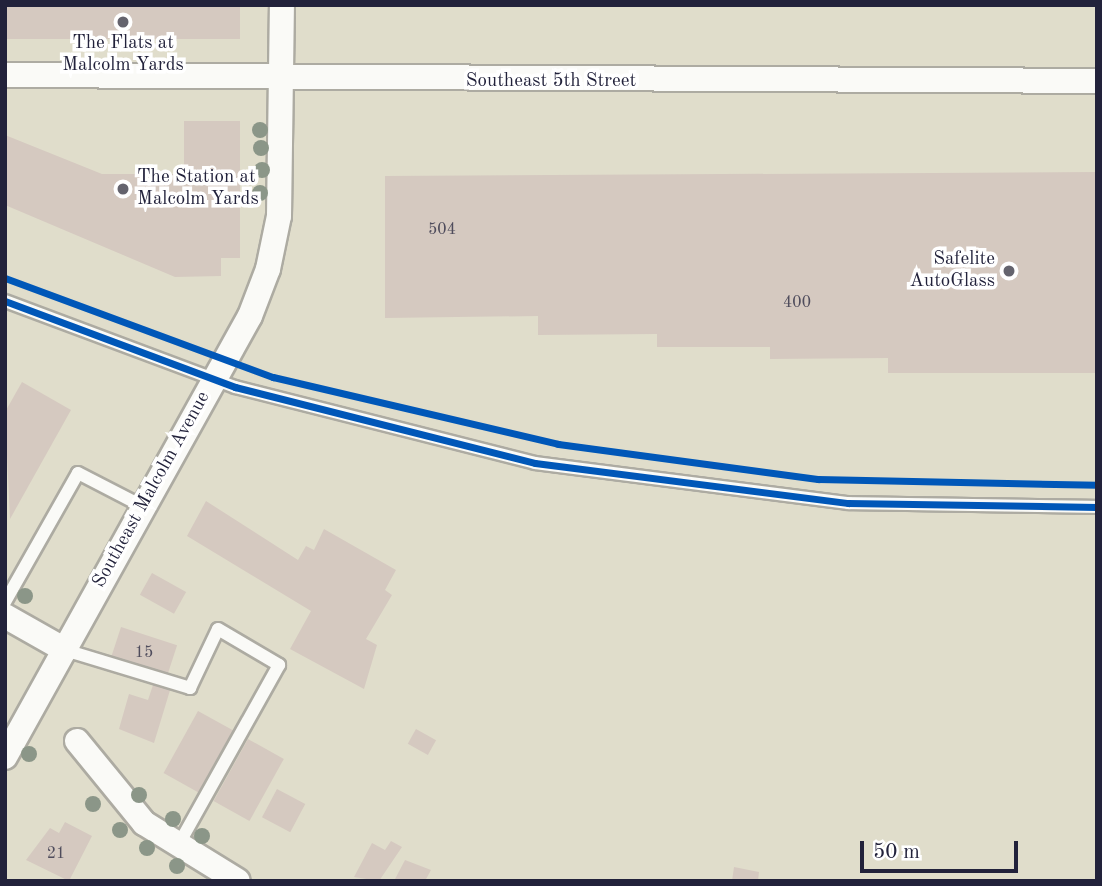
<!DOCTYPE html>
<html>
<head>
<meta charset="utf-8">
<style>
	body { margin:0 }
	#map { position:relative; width:1102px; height:886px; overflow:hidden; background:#e0ddcb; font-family:"Old Standard TT",serif }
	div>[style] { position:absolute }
	.building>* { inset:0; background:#d5c9c0; transform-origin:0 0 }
	.roads { filter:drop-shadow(2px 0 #adaba2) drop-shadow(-2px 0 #adaba2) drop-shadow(0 2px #adaba2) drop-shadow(0 -2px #adaba2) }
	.lane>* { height:12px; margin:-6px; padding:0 6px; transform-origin:6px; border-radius:6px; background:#fafaf7 }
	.street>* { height:24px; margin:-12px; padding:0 12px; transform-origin:12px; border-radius:12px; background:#fafaf7 }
	.cycleway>* { height:7px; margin:-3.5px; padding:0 3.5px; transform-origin:3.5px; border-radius:3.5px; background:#0057b8 }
	.trees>* { width:16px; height:16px; margin:-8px; border-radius:50%; background:#8b9688 }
	.dots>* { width:19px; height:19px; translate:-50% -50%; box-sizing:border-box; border:4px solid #fff; border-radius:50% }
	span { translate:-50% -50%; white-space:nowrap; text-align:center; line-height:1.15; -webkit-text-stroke:7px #fff; paint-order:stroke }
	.number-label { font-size:16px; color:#4f4c5c }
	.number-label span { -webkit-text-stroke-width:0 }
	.poi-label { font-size:19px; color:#22223b }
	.left { translate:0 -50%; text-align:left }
	.right { translate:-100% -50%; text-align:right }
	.street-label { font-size:19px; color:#22223b }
	.frame { position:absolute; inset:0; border:7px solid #22223b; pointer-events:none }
	.scale { position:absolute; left:860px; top:841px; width:158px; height:32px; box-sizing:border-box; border:4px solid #22223b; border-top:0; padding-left:9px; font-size:21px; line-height:24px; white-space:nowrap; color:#22223b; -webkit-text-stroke:5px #fff; paint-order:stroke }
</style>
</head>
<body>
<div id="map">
	<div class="building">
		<div style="left:5px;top:5px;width:235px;height:34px"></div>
		<div style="clip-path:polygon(184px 121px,240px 121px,240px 258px,221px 258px,221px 276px,175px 277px,5px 205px,5px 135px,102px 174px,184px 174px)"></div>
		<div style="clip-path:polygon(1097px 172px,1097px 373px,888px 373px,888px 358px,770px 359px,770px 347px,657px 347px,657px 334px,538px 335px,538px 316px,385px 318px,385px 176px)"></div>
		<div style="clip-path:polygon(22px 382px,71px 410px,10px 519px,5px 412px)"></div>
		<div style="clip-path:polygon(206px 501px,298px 560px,306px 546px,314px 550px,324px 529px,396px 570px,385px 590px,392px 595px,366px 639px,377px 645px,364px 689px,290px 649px,311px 611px,187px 536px)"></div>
		<div style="left:152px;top:573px;width:39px;height:25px;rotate:29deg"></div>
		<div style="left:121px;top:627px;width:59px;height:34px;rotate:18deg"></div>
		<div style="clip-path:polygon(154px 682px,171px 687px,154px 743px,119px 729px,129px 694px,148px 700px)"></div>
		<div style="left:198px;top:711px;width:43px;height:71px;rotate:29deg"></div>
		<div style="left:416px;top:729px;width:23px;height:17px;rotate:29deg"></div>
		<div style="left:248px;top:739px;width:41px;height:71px;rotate:29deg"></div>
		<div style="left:277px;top:789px;width:32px;height:32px;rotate:28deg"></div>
		<div style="clip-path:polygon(65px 822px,92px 836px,69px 881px,26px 860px,50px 828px,59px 833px)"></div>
		<div style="clip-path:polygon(391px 841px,402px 847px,379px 881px,354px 877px,372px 843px,385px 850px)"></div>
		<div style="clip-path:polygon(405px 860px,431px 870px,425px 881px,394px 881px)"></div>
		<div style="clip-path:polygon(734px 867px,759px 872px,758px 881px,732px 881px)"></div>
	</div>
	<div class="roads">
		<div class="lane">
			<div style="left:5px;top:301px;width:246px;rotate:20.5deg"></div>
			<div style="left:235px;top:387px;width:309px;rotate:14.2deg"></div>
			<div style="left:535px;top:463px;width:316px;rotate:7.3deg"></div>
			<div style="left:848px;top:503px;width:249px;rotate:0.9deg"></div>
			<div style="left:5px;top:602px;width:148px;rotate:-60.5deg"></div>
			<div style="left:78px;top:473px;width:70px;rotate:27.3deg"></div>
			<div style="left:65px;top:650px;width:131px;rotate:16.9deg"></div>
			<div style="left:190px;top:688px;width:65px;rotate:-64.6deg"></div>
			<div style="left:218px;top:629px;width:71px;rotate:30.5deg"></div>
			<div style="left:279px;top:665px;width:207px;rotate:119.2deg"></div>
		</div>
		<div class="street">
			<div style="left:5px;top:75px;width:1092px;rotate:0.31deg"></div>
			<div style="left:5px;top:616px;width:69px;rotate:29.5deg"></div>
			<div style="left:77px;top:741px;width:106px;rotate:50.7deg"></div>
			<div style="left:144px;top:823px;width:110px;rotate:31.7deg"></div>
			<div style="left:5px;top:757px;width:504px;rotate:-60.95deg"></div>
			<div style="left:250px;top:316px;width:50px;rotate:-69deg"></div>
			<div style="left:268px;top:269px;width:54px;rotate:-78.3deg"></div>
			<div style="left:279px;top:216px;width:211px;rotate:-89.2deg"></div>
		</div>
	</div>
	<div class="cycleway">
		<div style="left:5px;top:278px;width:286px;rotate:20.3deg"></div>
		<div style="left:273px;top:377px;width:293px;rotate:13.2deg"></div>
		<div style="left:558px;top:444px;width:262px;rotate:7.7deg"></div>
		<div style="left:818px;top:479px;width:279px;rotate:1.2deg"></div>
		<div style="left:5px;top:301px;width:246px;rotate:20.5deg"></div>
		<div style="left:235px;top:387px;width:309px;rotate:14.2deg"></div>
		<div style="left:535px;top:463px;width:316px;rotate:7.3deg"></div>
		<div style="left:848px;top:503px;width:249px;rotate:0.9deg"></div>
	</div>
	<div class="trees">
		<div style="left:260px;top:130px"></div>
		<div style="left:261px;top:148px"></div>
		<div style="left:262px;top:170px"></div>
		<div style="left:260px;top:193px"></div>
		<div style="left:25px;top:596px"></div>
		<div style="left:29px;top:754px"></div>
		<div style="left:139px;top:795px"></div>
		<div style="left:93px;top:804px"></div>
		<div style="left:173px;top:819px"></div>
		<div style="left:120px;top:830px"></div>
		<div style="left:202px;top:836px"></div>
		<div style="left:147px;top:848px"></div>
		<div style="left:177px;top:866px"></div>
	</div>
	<div class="dots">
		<div style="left:123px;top:22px;background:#64636d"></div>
		<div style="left:123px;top:189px;background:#64636d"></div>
		<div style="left:1009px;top:271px;background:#64636d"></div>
	</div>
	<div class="number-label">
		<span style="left:442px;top:230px">504</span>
		<span style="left:797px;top:303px">400</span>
		<span style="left:144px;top:653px">15</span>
		<span style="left:56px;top:854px">21</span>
	</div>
	<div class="poi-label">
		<span style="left:123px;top:55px">The Flats at<br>Malcolm Yards</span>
		<span class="left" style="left:137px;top:189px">The Station at<br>Malcolm Yards</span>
		<span class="right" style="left:995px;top:271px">Safelite<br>AutoGlass</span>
	</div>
	<div class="street-label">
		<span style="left:551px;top:82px">Southeast 5th Street</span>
		<span style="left:152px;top:490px;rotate:-61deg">Southeast Malcolm Avenue</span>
	</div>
	<div class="frame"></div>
	<div class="scale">50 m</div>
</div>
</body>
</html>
